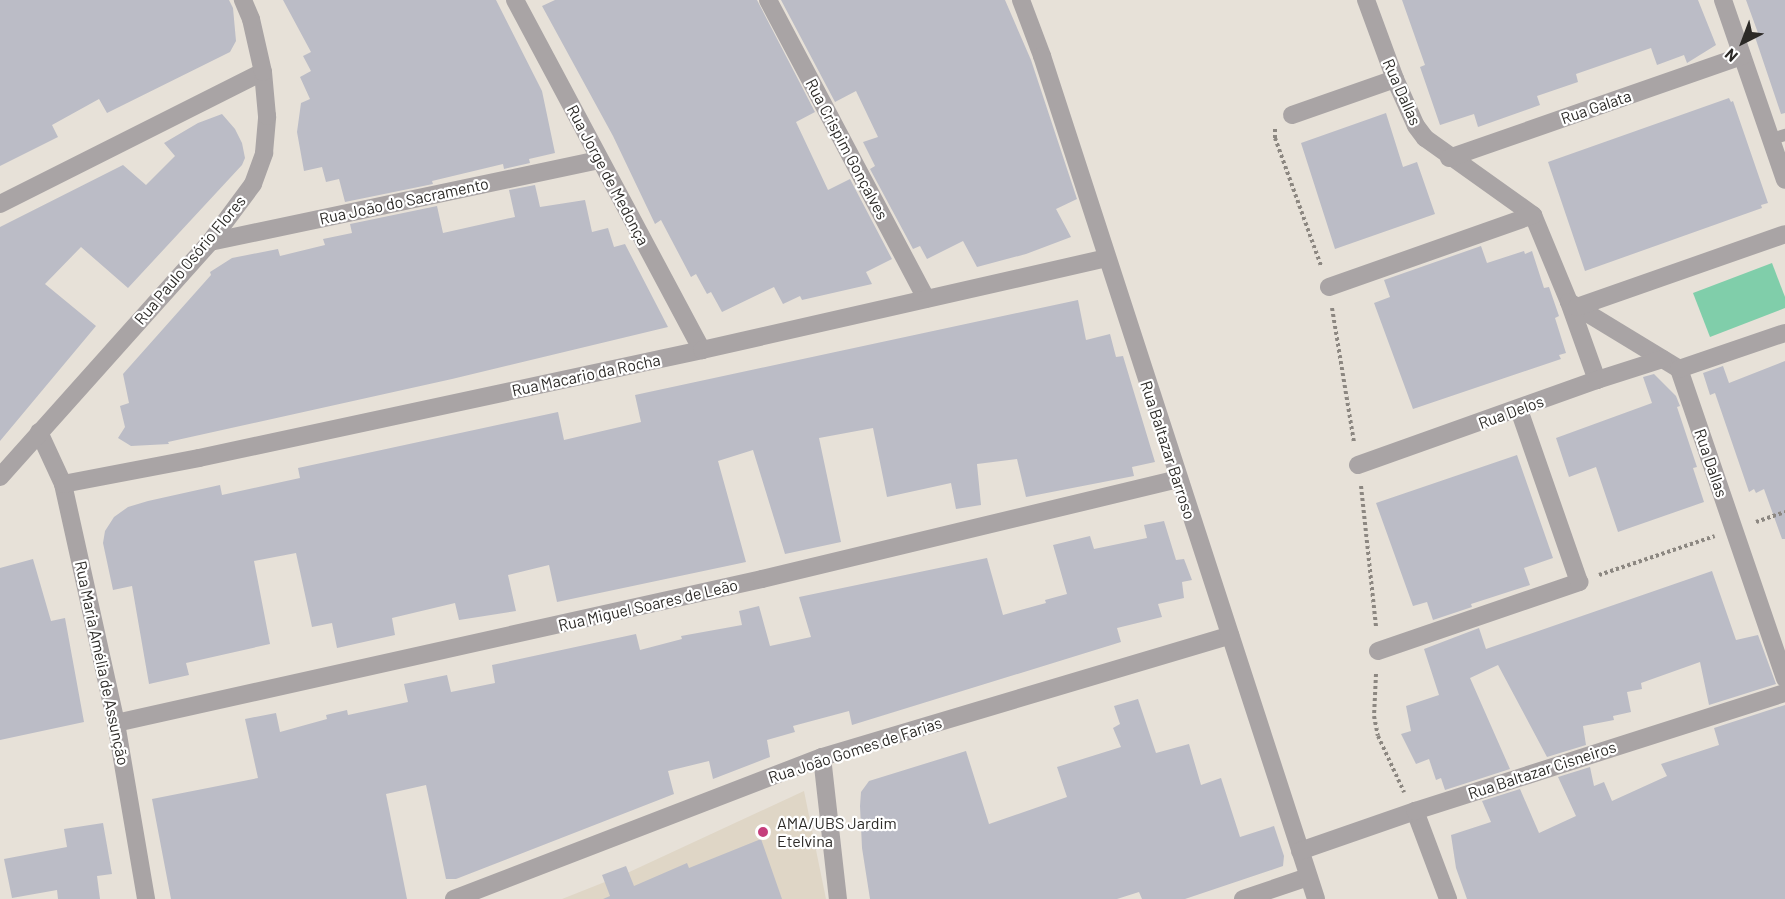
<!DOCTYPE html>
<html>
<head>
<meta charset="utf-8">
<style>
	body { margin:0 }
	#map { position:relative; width:1785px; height:899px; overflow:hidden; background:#e7e1d8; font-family:Barlow,sans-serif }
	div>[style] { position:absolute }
	.built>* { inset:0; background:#dfd6c6 }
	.green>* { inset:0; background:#80ceaa }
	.building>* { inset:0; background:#bbbcc6 }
	.path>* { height:4px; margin-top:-2px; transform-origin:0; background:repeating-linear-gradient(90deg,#8c8781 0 3px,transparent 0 6px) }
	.service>* { height:12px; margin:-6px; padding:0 6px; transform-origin:6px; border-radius:6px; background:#a9a4a5 }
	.minor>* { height:18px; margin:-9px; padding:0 9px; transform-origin:9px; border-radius:9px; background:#a9a4a5 }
	.tertiary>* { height:18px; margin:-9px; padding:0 9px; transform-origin:9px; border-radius:9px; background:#a9a4a5 }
	.dots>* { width:16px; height:16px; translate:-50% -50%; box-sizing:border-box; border:3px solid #fff; border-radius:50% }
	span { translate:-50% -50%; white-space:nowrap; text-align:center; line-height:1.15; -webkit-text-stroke:4.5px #fff; paint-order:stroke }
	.street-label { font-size:16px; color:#2c2a27 }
	.poi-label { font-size:16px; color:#2c2a27 }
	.left { translate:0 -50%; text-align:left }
	.north { position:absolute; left:1713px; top:12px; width:60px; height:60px; -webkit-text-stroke:4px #fff; paint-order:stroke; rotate:222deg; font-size:16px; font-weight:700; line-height:24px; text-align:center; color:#2c2a27 }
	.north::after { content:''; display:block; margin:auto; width:21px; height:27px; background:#2c2a27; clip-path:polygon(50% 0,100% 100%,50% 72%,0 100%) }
</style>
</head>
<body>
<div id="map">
	<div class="built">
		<div style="clip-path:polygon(804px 791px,826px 899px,562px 899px,625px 874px)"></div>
	</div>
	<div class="green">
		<div style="clip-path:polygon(1772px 263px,1785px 297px,1785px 308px,1710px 337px,1693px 293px)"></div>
	</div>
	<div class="building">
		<div style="clip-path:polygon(0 0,229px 0,233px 8px,236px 41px,230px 52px,107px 113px,99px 99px,52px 125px,58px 137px,0 166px)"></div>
		<div style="clip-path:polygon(283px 0,496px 0,542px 91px,555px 153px,529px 159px,530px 163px,504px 169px,503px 164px,432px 181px,433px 184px,345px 202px,339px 179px,326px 182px,322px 167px,304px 171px,297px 132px,301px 103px,310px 99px,300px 77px,311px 71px,303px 56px,311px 52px)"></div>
		<div style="clip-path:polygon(555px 0,757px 0,815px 112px,796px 122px,828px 190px,850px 179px,892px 259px,866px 272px,872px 284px,802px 300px,800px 296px,783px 304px,774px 287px,722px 312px,711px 292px,707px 294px,696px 274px,691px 277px,661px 220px,655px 224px,613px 136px,542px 6px)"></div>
		<div style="clip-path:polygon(781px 0,1005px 0,1031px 60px,1077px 199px,1056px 209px,1071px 237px,1026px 254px,977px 267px,963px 241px,927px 259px,920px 246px,913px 249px,870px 169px,875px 166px,863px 142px,878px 137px,856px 91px,835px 102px)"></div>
		<div style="clip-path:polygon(1402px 0,1698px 0,1716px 45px,1687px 63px,1684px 55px,1657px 65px,1651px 48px,1576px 74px,1578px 82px,1537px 96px,1540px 105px,1478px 127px,1474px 114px,1440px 125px,1420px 67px,1425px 65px)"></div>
		<div style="clip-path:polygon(1746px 0,1785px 0,1785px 113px,1781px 114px,1754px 34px,1758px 33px)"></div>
		<div style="clip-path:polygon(1729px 98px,1731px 102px,1733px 101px,1768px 203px,1761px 205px,1762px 208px,1585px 271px,1548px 162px)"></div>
		<div style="clip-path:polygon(1386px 113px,1403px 167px,1417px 162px,1435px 214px,1335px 249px,1301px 143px)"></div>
		<div style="clip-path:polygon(222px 114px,235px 129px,242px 143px,245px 158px,242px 165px,128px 288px,81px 247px,45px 284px,96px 326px,0 441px,0 227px,123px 165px,146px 185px,175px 156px,164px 143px,198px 123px)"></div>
		<div style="clip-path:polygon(535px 185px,540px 207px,585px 200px,592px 232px,608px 228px,614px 247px,625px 244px,668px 327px,452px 379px,168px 442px,169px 444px,131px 446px,118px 438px,125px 427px,120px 406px,129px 403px,123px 374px,211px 275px,210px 272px,232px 258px,278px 249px,280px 256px,325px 245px,323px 239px,352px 233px,350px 224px,437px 206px,443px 233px,515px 217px,509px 190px)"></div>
		<div style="clip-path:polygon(1481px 246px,1487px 263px,1524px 251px,1525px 254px,1532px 251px,1544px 288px,1549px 287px,1559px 316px,1555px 318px,1566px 353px,1559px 355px,1561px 359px,1413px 409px,1374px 303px,1390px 297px,1384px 280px)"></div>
		<div style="clip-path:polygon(1078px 300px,1086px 340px,1110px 334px,1116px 357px,1123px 356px,1155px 462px,1132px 467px,1134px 476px,1026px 497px,1017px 459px,977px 464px,981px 505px,956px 509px,951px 483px,887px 497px,873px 428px,819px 438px,841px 542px,785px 554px,753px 450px,718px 461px,746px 562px,557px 602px,549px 565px,508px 575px,516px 611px,459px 620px,455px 603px,392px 618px,395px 635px,337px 648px,332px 623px,312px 627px,296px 553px,254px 561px,270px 644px,186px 663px,189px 675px,149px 684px,132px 586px,113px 590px,103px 543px,105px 531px,114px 517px,128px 507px,148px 501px,220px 485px,222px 495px,300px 478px,298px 468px,558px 412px,564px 440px,641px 422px,635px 395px)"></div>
		<div style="clip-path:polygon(1785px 361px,1785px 539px,1782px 539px,1764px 489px,1756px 493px,1754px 489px,1749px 492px,1715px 393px,1710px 395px,1703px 373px,1723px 366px,1729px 383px)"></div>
		<div style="clip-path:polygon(1654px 374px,1676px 396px,1680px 406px,1677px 407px,1697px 467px,1693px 468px,1704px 502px,1618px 532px,1596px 467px,1569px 477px,1556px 438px,1652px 403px,1643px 377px)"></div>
		<div style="clip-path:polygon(1517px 455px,1553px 558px,1524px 568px,1530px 585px,1471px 604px,1472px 607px,1433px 620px,1427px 602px,1413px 606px,1376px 503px)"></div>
		<div style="clip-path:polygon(1164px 521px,1176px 560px,1184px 559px,1192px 580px,1182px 582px,1184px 598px,1158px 604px,1162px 617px,1117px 628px,1121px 642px,852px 725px,849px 711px,793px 726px,795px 732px,767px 740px,770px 757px,713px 779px,709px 761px,668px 771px,674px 794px,456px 879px,446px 879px,426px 785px,386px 794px,407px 899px,171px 899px,152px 799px,258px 778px,245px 719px,276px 713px,280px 732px,327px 719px,326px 715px,347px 710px,348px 715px,408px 702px,404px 684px,447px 675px,451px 692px,495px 683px,492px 665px,636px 634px,640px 650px,682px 639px,681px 636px,742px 625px,739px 611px,759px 606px,770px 646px,811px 637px,799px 597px,987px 558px,1003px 615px,1046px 603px,1045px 600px,1067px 594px,1053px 545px,1090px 536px,1094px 549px,1147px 538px,1144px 525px)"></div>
		<div style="clip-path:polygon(33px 559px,51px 621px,65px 618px,84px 722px,0 740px,0 568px)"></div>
		<div style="clip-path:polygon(1712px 571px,1736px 640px,1758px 635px,1776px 684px,1709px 705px,1700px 662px,1641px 683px,1642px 689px,1627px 692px,1631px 712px,1613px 716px,1614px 720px,1583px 726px,1586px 745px,1547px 757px,1498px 665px,1470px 678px,1510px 769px,1445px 790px,1441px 778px,1436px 780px,1429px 759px,1416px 764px,1401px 734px,1411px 731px,1406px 706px,1439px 695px,1424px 649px,1479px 628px,1486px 649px)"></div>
		<div style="clip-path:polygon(1138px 699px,1156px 753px,1189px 744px,1201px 785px,1221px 778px,1240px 837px,1274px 826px,1284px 856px,1283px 866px,1185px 899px,1142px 899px,1139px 892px,1117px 899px,870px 899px,862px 848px,860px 806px,861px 792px,869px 781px,966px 751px,989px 824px,1067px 797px,1057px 767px,1121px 747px,1113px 728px,1120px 724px,1114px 706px)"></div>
		<div style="clip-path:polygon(1785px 705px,1785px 899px,1467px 899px,1456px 868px,1451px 835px,1491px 822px,1482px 801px,1520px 789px,1539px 833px,1576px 816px,1558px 777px,1590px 767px,1594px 786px,1604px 782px,1612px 801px,1667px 776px,1661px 764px,1719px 745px,1714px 728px)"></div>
		<div style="clip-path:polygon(103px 823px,112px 874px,97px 876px,100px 899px,58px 899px,57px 890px,12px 898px,4px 859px,67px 847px,64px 829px)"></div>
		<div style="clip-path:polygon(761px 839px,782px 899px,603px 899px,610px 896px,602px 875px,626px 866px,634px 886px,687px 863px,689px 868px)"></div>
	</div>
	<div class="path">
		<div style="left:1275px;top:129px;width:9px;rotate:90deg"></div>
		<div style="left:1275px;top:138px;width:136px;rotate:70.2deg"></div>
		<div style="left:1332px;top:308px;width:137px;rotate:80.7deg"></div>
		<div style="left:1361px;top:486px;width:142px;rotate:83.9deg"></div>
		<div style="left:1756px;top:522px;width:31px;rotate:-19deg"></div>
		<div style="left:1599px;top:575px;width:122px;rotate:-18.6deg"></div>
		<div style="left:1376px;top:674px;width:42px;rotate:92.7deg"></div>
		<div style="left:1374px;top:716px;width:20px;rotate:79deg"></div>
		<div style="left:1378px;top:736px;width:62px;rotate:65.1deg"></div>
	</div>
	<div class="service">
		<div style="left:1771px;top:139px;width:15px;rotate:-16deg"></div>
	</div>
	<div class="minor">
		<div style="left:515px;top:0;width:397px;rotate:61.9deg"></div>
		<div style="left:768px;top:0;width:338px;rotate:62.1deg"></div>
		<div style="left:1366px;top:0;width:84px;rotate:69.8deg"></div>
		<div style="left:1395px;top:79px;width:51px;rotate:65.9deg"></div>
		<div style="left:1416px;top:126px;width:15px;rotate:53deg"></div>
		<div style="left:1425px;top:138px;width:133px;rotate:35.5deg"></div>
		<div style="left:1533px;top:215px;width:94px;rotate:67.5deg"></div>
		<div style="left:1569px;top:302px;width:129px;rotate:31.3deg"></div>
		<div style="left:1679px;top:369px;width:327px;rotate:71.1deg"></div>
		<div style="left:1723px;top:0;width:190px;rotate:71deg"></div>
		<div style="left:1292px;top:115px;width:109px;rotate:-19.3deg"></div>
		<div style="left:1449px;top:158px;width:310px;rotate:-19.2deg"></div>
		<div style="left:0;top:204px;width:294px;rotate:-26.7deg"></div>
		<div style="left:210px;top:242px;width:398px;rotate:-11.9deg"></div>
		<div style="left:1329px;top:287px;width:216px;rotate:-19.4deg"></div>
		<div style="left:1569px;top:302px;width:83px;rotate:70.3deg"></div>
		<div style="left:1577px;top:307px;width:220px;rotate:-19.3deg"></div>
		<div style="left:1679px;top:369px;width:112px;rotate:-18.8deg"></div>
		<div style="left:39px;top:432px;width:57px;rotate:65.2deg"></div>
		<div style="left:63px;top:484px;width:245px;rotate:77.5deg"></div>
		<div style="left:116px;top:723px;width:179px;rotate:80.3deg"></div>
		<div style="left:1358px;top:465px;width:254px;rotate:-19.6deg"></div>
		<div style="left:1597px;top:380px;width:69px;rotate:-17.7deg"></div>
		<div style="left:0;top:477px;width:315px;rotate:-48.2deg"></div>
		<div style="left:210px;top:242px;width:72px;rotate:-53.4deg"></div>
		<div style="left:253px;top:184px;width:33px;rotate:-70deg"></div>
		<div style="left:264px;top:153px;width:37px;rotate:-85deg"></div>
		<div style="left:267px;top:116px;width:44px;rotate:-95.2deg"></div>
		<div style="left:263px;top:72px;width:54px;rotate:-102.8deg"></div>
		<div style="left:251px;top:19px;width:21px;rotate:-113deg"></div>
		<div style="left:63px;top:484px;width:138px;rotate:-10.8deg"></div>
		<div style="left:199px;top:458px;width:514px;rotate:-12.12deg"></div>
		<div style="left:702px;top:350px;width:414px;rotate:-12.8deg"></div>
		<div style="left:1378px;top:651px;width:213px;rotate:-18.9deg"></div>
		<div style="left:1579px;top:582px;width:182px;rotate:-109.2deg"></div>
		<div style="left:116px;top:723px;width:662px;rotate:-12.57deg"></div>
		<div style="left:762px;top:579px;width:428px;rotate:-13.5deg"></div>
		<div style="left:822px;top:757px;width:143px;rotate:83.6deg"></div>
		<div style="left:1415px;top:811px;width:94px;rotate:69.4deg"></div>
		<div style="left:454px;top:899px;width:394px;rotate:-21.1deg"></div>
		<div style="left:822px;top:757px;width:426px;rotate:-16.6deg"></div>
		<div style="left:1243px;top:899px;width:69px;rotate:-18.7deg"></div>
	</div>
	<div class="tertiary">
		<div style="left:1021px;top:0;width:60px;rotate:69.4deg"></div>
		<div style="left:1042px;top:56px;width:886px;rotate:71.99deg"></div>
		<div style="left:1300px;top:851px;width:122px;rotate:-19.2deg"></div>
		<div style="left:1415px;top:811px;width:388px;rotate:-17.7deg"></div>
	</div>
	<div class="dots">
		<div style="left:763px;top:832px;background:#c53e7c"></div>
	</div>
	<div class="street-label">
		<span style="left:1402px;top:92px;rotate:66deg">Rua Dallas</span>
		<span style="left:1596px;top:107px;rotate:-19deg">Rua Galata</span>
		<span style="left:847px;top:149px;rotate:62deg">Rua Crispim Gonçalves</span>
		<span style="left:608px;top:175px;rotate:62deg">Rua Jorge de Medonça</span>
		<span style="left:404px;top:201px;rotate:-12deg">Rua João do Sacramento</span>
		<span style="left:190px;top:260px;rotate:-50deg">Rua Paulo Osório Flores</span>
		<span style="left:586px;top:375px;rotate:-12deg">Rua Macario da Rocha</span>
		<span style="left:1511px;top:412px;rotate:-20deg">Rua Delos</span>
		<span style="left:1168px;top:450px;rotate:72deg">Rua Baltazar Barroso</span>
		<span style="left:1711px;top:463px;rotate:71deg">Rua Dallas</span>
		<span style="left:648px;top:605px;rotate:-13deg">Rua Miguel Soares de Leão</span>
		<span style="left:102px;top:663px;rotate:78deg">Rua Maria Amélia de Assunção</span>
		<span style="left:855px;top:750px;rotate:-18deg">Rua João Gomes de Farias</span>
		<span style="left:1542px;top:770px;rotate:-18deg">Rua Baltazar Cisneiros</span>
	</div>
	<div class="poi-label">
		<span class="left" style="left:777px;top:832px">AMA/UBS Jardim<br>Etelvina</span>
	</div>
	<div class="north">N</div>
</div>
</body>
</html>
